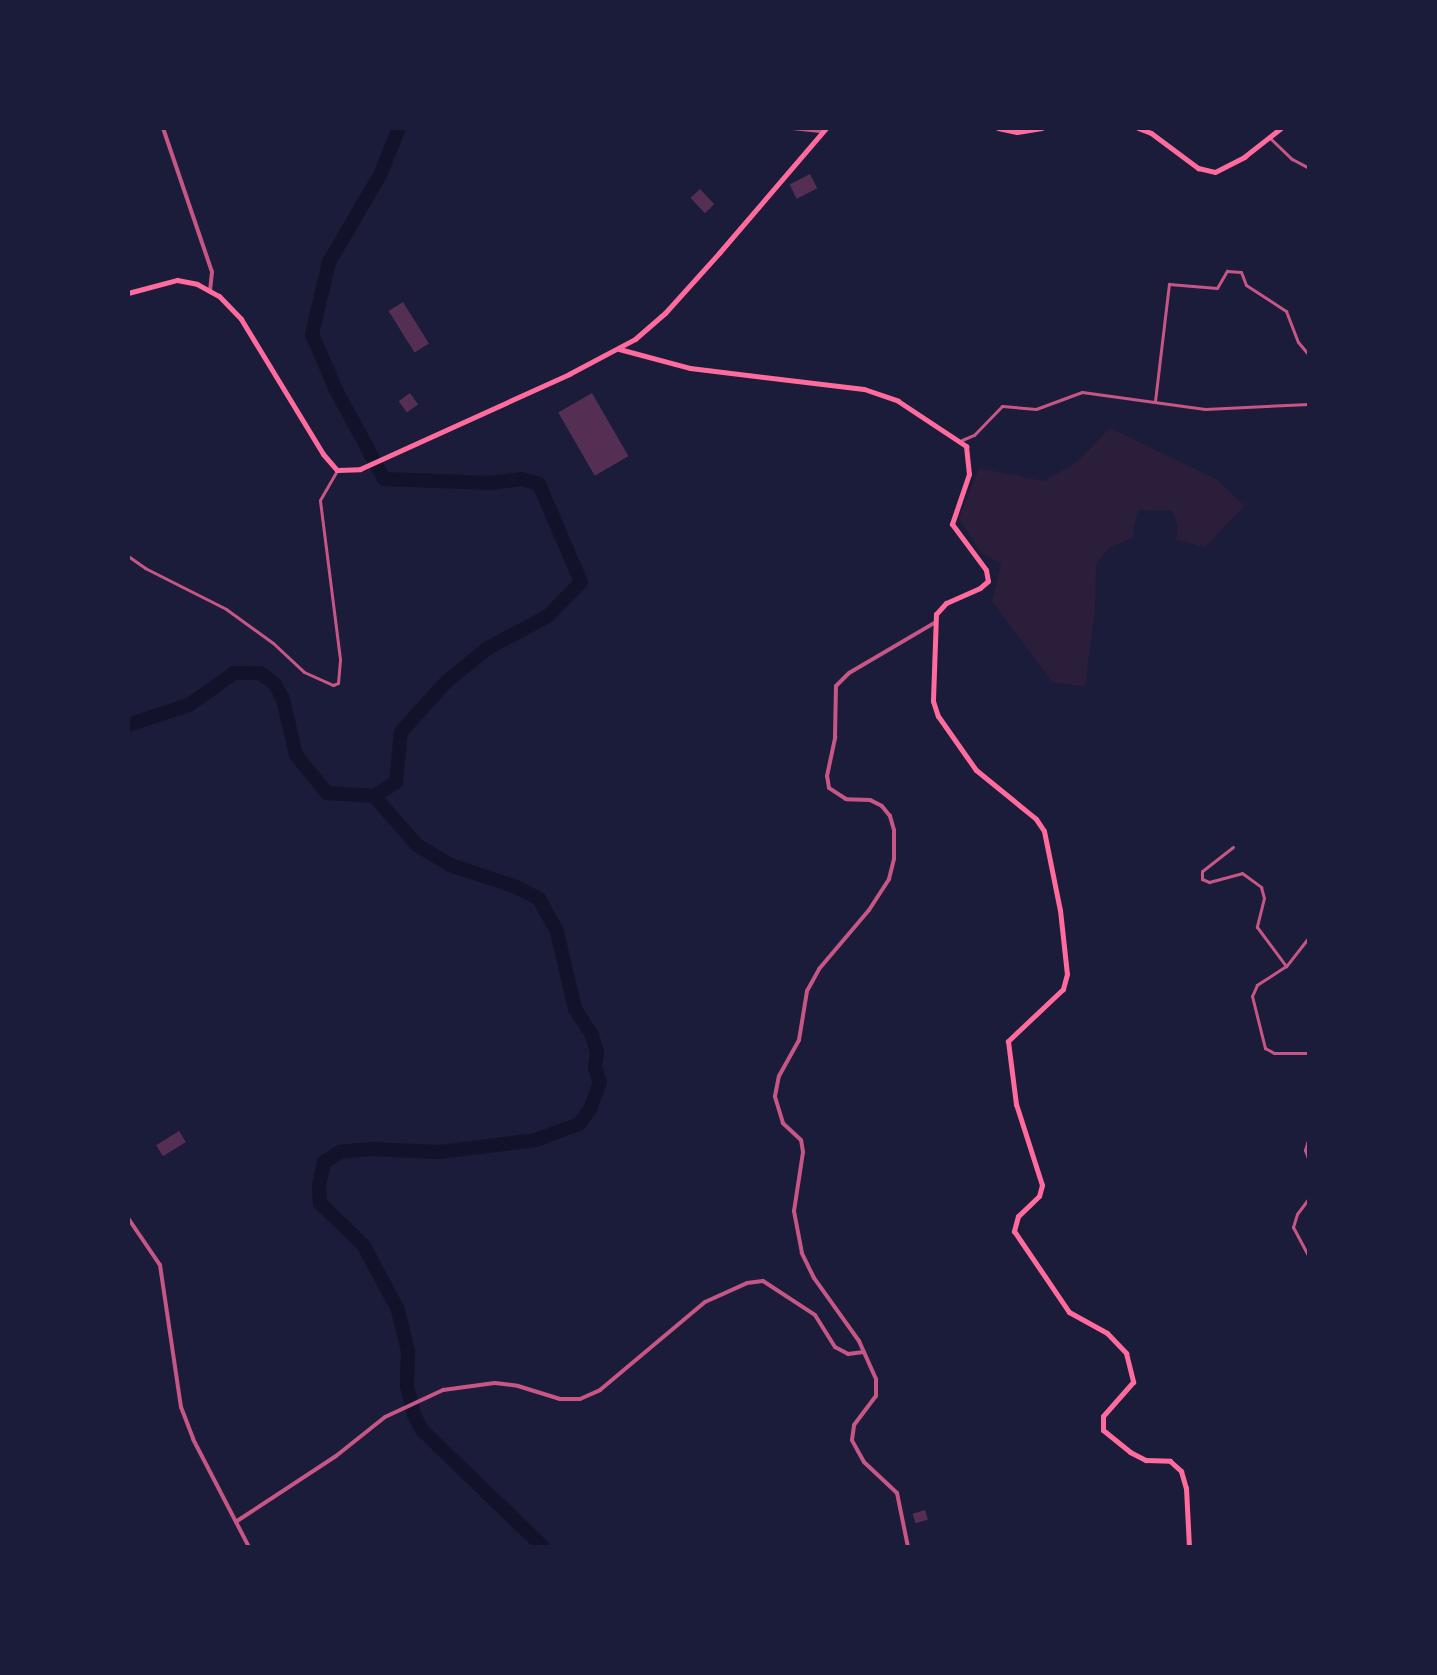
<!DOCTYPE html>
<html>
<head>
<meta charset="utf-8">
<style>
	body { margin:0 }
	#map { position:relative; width:1437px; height:1675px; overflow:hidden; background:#1b1b3a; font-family:"Golos Text",sans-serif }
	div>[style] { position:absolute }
	.green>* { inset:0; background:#2a1e3b }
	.river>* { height:14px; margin:-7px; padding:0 7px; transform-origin:7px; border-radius:7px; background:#12122b }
	.building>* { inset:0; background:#542f53; transform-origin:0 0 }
	.minor>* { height:3px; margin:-1.5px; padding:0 1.5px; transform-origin:1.5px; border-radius:1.5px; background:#c65784 }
	.tertiary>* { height:4px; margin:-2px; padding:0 2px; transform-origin:2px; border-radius:2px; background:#c65784 }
	.primary>* { height:5px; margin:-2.5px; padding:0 2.5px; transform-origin:2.5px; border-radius:2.5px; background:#ff6b9d }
	.trunk>* { height:5px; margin:-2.5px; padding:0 2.5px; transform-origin:2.5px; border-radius:2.5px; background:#ff6b9d }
	span { translate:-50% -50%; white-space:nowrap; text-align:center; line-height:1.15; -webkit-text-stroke:6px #1b1b3a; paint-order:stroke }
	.frame { position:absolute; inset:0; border:130px solid #1b1b3a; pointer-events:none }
</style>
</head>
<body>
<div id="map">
	<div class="green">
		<div style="clip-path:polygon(1110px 428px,1216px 479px,1245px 506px,1205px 547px,1176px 540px,1178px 527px,1172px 511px,1138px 510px,1132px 538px,1109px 548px,1096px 564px,1095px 611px,1085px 686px,1053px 683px,992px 601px,1001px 564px,981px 553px,959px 518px,979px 468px,1044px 481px,1077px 462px)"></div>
	</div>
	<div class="river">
		<div style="left:128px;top:725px;width:64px;rotate:-18.2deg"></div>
		<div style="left:189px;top:705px;width:55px;rotate:-35.4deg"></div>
		<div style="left:234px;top:673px;width:26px"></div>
		<div style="left:260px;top:673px;width:19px;rotate:36deg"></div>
		<div style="left:275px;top:684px;width:17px;rotate:62deg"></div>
		<div style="left:283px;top:699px;width:57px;rotate:76.9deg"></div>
		<div style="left:296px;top:755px;width:49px;rotate:50.8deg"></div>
		<div style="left:327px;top:793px;width:47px;rotate:3.7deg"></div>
		<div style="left:374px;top:796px;width:26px;rotate:-32deg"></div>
		<div style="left:396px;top:782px;width:50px;rotate:-84.3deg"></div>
		<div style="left:401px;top:732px;width:69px;rotate:-48deg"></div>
		<div style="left:447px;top:681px;width:53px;rotate:-38.8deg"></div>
		<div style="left:488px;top:648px;width:68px;rotate:-28.1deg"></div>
		<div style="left:548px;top:616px;width:47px;rotate:-45.9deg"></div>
		<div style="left:581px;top:582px;width:107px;rotate:-113.2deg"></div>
		<div style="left:539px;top:484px;width:18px;rotate:-164deg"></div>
		<div style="left:522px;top:479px;width:31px;rotate:173deg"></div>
		<div style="left:491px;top:483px;width:107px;rotate:-177.9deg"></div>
		<div style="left:384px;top:479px;width:101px;rotate:-118.3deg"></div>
		<div style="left:336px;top:390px;width:61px;rotate:-113.2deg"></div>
		<div style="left:312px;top:334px;width:74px;rotate:-76.7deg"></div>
		<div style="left:329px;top:262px;width:101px;rotate:-59.6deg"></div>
		<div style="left:380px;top:175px;width:51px;rotate:-68deg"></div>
		<div style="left:374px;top:796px;width:65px;rotate:48.7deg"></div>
		<div style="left:417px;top:845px;width:39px;rotate:31deg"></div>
		<div style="left:450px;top:865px;width:67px;rotate:18.2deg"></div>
		<div style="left:514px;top:886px;width:28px;rotate:27deg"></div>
		<div style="left:539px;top:899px;width:38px;rotate:61deg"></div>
		<div style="left:557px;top:932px;width:79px;rotate:76.8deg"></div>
		<div style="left:575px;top:1009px;width:31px;rotate:57deg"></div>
		<div style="left:592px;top:1035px;width:18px;rotate:74deg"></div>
		<div style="left:597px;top:1052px;width:15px;rotate:98deg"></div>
		<div style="left:595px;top:1067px;width:17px;rotate:73deg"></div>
		<div style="left:600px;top:1083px;width:28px;rotate:111deg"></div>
		<div style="left:590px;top:1109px;width:19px;rotate:126deg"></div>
		<div style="left:579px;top:1124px;width:46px;rotate:159.6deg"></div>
		<div style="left:536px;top:1140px;width:98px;rotate:172.9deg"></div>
		<div style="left:439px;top:1152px;width:67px;rotate:-177.4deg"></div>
		<div style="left:372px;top:1149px;width:32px;rotate:175deg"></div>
		<div style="left:340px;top:1152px;width:19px;rotate:148deg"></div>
		<div style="left:324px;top:1162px;width:24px;rotate:102deg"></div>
		<div style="left:319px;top:1185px;width:18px;rotate:87deg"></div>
		<div style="left:320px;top:1203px;width:62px;rotate:44.3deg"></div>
		<div style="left:364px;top:1246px;width:72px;rotate:62deg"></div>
		<div style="left:398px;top:1310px;width:42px;rotate:76.3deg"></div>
		<div style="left:408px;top:1351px;width:35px;rotate:92deg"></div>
		<div style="left:407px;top:1386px;width:30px;rotate:76deg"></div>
		<div style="left:414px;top:1415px;width:17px;rotate:62deg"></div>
		<div style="left:422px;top:1430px;width:168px;rotate:44deg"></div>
	</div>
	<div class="building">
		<div style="left:810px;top:174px;width:16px;height:23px;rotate:63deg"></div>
		<div style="left:700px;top:189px;width:21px;height:13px;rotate:47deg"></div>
		<div style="left:403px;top:302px;width:49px;height:17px;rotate:58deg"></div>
		<div style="left:410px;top:393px;width:14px;height:14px;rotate:54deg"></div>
		<div style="left:592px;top:393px;width:73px;height:39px;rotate:60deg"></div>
		<div style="left:179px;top:1131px;width:13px;height:27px;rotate:58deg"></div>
		<div style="left:925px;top:1510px;width:10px;height:13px;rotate:73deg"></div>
	</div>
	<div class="minor">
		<div style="left:1271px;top:139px;width:29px;rotate:44deg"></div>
		<div style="left:1292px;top:159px;width:19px;rotate:28deg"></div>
		<div style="left:1155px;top:401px;width:118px;rotate:-83.2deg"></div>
		<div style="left:1169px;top:284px;width:48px;rotate:4.8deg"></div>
		<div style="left:1217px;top:288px;width:20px;rotate:-60deg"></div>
		<div style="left:1227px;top:271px;width:14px;rotate:4deg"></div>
		<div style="left:1241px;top:272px;width:14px;rotate:69deg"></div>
		<div style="left:1246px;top:285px;width:48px;rotate:33deg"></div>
		<div style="left:1286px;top:311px;width:33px;rotate:69deg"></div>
		<div style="left:1298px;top:342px;width:17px;rotate:50deg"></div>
		<div style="left:962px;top:440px;width:13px;rotate:-23deg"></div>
		<div style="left:974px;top:435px;width:40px;rotate:-46deg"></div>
		<div style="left:1002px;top:406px;width:34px;rotate:5deg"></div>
		<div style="left:1036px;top:409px;width:49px;rotate:-20.3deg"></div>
		<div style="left:1082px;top:392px;width:124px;rotate:7.9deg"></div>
		<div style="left:1205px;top:409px;width:104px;rotate:-2.8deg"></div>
		<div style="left:128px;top:556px;width:21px;rotate:35deg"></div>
		<div style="left:145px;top:568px;width:91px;rotate:26.8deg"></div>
		<div style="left:226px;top:609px;width:58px;rotate:35.9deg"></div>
		<div style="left:273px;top:643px;width:42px;rotate:43.1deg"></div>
		<div style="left:304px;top:672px;width:32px;rotate:24deg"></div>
		<div style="left:333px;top:685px;width:5px;rotate:-22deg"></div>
		<div style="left:338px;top:683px;width:24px;rotate:-85deg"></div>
		<div style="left:340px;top:659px;width:160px;rotate:-97.2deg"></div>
		<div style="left:320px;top:500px;width:34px;rotate:-60deg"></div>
		<div style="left:1233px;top:847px;width:39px;rotate:142deg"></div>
		<div style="left:1202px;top:871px;width:8px;rotate:90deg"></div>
		<div style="left:1202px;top:879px;width:8px;rotate:23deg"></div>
		<div style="left:1209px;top:882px;width:34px;rotate:-15deg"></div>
		<div style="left:1242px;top:873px;width:24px;rotate:36deg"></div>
		<div style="left:1261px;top:887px;width:11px;rotate:75deg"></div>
		<div style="left:1264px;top:898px;width:30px;rotate:104deg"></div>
		<div style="left:1257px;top:927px;width:49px;rotate:53.4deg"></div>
		<div style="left:1309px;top:937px;width:37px;rotate:128deg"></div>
		<div style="left:1286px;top:966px;width:35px;rotate:147deg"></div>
		<div style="left:1257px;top:985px;width:12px;rotate:114deg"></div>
		<div style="left:1252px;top:996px;width:54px;rotate:76deg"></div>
		<div style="left:1265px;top:1048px;width:10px;rotate:29deg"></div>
		<div style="left:1274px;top:1053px;width:35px"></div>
		<div style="left:1309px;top:1137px;width:14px;rotate:107deg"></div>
		<div style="left:1305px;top:1150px;width:12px;rotate:70deg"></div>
		<div style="left:1309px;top:1198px;width:20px;rotate:127deg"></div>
		<div style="left:1297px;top:1214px;width:14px;rotate:107deg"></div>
		<div style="left:1293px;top:1227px;width:34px;rotate:62deg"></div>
	</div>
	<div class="tertiary">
		<div style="left:163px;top:128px;width:152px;rotate:71.2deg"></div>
		<div style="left:212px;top:272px;width:18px;rotate:96deg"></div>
		<div style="left:792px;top:128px;width:31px;rotate:6deg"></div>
		<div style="left:128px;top:1218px;width:57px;rotate:55.8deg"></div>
		<div style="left:160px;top:1265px;width:144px;rotate:81.6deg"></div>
		<div style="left:181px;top:1407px;width:34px;rotate:69deg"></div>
		<div style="left:193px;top:1439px;width:122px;rotate:62.6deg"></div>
		<div style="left:237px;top:1521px;width:118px;rotate:-33.3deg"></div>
		<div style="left:336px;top:1456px;width:63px;rotate:-38.5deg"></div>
		<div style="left:385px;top:1417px;width:64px;rotate:-25deg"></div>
		<div style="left:443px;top:1390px;width:52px;rotate:-7.7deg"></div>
		<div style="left:495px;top:1383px;width:23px;rotate:7deg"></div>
		<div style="left:518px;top:1386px;width:44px;rotate:17.2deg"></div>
		<div style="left:560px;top:1399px;width:20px"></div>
		<div style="left:580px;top:1399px;width:22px;rotate:-24deg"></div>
		<div style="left:600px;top:1390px;width:137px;rotate:-40deg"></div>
		<div style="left:705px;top:1302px;width:46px;rotate:-24.3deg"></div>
		<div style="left:747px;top:1283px;width:16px;rotate:-7deg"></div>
		<div style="left:763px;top:1281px;width:62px;rotate:33.2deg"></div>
		<div style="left:815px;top:1315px;width:38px;rotate:58deg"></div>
		<div style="left:835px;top:1347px;width:15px;rotate:28deg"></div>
		<div style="left:848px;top:1354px;width:16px;rotate:-7deg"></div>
		<div style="left:908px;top:1547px;width:55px;rotate:-101.5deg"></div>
		<div style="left:897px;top:1493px;width:45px;rotate:-136.8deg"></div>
		<div style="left:864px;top:1462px;width:25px;rotate:-119deg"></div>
		<div style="left:852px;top:1440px;width:15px;rotate:-82deg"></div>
		<div style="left:854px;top:1425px;width:36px;rotate:-53deg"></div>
		<div style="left:876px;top:1396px;width:17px;rotate:-90deg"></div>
		<div style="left:876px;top:1379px;width:42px;rotate:-114.1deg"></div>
		<div style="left:859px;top:1341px;width:77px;rotate:-125.5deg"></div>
		<div style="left:814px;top:1278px;width:28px;rotate:-116deg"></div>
		<div style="left:802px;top:1253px;width:43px;rotate:-100.8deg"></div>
		<div style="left:794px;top:1211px;width:60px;rotate:-81.3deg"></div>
		<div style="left:803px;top:1152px;width:12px;rotate:-99deg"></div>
		<div style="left:801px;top:1140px;width:25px;rotate:-137deg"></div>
		<div style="left:783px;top:1123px;width:28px;rotate:-107deg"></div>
		<div style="left:775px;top:1096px;width:20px;rotate:-79deg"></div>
		<div style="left:779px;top:1076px;width:41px;rotate:-60.9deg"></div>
		<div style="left:799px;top:1040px;width:50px;rotate:-80.7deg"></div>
		<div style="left:807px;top:991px;width:25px;rotate:-61deg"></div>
		<div style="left:819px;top:969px;width:77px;rotate:-49.7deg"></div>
		<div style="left:869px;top:910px;width:37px;rotate:-57deg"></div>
		<div style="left:889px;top:879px;width:21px;rotate:-76deg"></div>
		<div style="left:894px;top:859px;width:29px;rotate:-90deg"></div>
		<div style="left:894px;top:830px;width:15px;rotate:-106deg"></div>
		<div style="left:890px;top:816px;width:13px;rotate:-129deg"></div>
		<div style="left:882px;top:806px;width:13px;rotate:-153deg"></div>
		<div style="left:870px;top:800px;width:24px;rotate:-178deg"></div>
		<div style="left:846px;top:799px;width:20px;rotate:-147deg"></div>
		<div style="left:829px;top:788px;width:12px;rotate:-99deg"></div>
		<div style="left:827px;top:776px;width:40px;rotate:-78deg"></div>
		<div style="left:835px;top:737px;width:51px;rotate:-88.9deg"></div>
		<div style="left:836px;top:686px;width:18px;rotate:-45deg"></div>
		<div style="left:849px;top:673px;width:101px;rotate:-30.4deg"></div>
	</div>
	<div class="primary">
		<div style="left:619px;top:349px;width:73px;rotate:15deg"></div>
		<div style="left:690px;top:368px;width:175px;rotate:6.9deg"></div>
		<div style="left:864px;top:389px;width:36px;rotate:19deg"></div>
		<div style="left:898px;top:401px;width:82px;rotate:33.5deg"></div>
		<div style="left:966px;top:446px;width:28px;rotate:84deg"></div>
		<div style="left:969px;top:474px;width:53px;rotate:108.8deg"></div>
		<div style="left:952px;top:524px;width:57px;rotate:53.5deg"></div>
		<div style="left:986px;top:570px;width:11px;rotate:80deg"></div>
		<div style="left:988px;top:581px;width:11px;rotate:139deg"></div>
		<div style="left:980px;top:588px;width:37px;rotate:156deg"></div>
		<div style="left:946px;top:603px;width:15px;rotate:132deg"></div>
		<div style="left:936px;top:614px;width:87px;rotate:92deg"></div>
		<div style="left:933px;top:701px;width:16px;rotate:72deg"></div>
		<div style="left:938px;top:716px;width:66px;rotate:54.9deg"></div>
		<div style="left:976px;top:770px;width:77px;rotate:39.2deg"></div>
		<div style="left:1036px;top:819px;width:14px;rotate:56deg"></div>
		<div style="left:1044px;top:831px;width:81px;rotate:78.6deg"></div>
		<div style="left:1060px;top:910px;width:64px;rotate:83.8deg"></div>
		<div style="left:1067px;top:974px;width:16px;rotate:105deg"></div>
		<div style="left:1063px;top:989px;width:76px;rotate:136.6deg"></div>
		<div style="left:1008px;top:1041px;width:64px;rotate:82.8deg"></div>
		<div style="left:1016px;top:1104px;width:85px;rotate:72.2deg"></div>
		<div style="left:1042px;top:1185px;width:11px;rotate:105deg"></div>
		<div style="left:1039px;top:1196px;width:29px;rotate:136deg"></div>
		<div style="left:1018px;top:1216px;width:16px;rotate:105deg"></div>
		<div style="left:1014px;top:1231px;width:98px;rotate:55.8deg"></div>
		<div style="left:1069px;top:1312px;width:43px;rotate:28.9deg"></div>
		<div style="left:1107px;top:1333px;width:28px;rotate:46deg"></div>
		<div style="left:1126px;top:1353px;width:30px;rotate:76deg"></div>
		<div style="left:1133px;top:1382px;width:45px;rotate:131.4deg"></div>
		<div style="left:1103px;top:1416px;width:14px;rotate:90deg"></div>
		<div style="left:1103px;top:1430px;width:35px;rotate:39deg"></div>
		<div style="left:1130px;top:1452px;width:18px;rotate:27deg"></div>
		<div style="left:1146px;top:1460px;width:24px;rotate:2deg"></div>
		<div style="left:1170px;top:1461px;width:15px;rotate:42deg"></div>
		<div style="left:1181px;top:1471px;width:18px;rotate:74deg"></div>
		<div style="left:1186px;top:1488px;width:59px;rotate:87.1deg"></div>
	</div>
	<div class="trunk">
		<div style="left:998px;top:128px;width:19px;rotate:12deg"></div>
		<div style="left:1017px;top:132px;width:25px;rotate:-9deg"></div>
		<div style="left:1138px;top:128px;width:14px;rotate:21deg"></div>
		<div style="left:1151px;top:133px;width:59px;rotate:36.7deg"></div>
		<div style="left:1198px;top:168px;width:17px;rotate:13deg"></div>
		<div style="left:1215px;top:172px;width:33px;rotate:-27deg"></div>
		<div style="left:1244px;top:157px;width:47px;rotate:-38.1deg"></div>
		<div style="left:128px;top:293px;width:51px;rotate:-14.9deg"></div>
		<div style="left:177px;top:280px;width:20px;rotate:11deg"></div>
		<div style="left:197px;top:284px;width:25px;rotate:29deg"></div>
		<div style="left:219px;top:296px;width:32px;rotate:46deg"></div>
		<div style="left:241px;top:319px;width:158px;rotate:58.7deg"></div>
		<div style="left:323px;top:454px;width:21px;rotate:49deg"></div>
		<div style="left:337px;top:470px;width:23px;rotate:-2deg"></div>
		<div style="left:360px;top:469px;width:230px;rotate:-24.4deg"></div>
		<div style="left:569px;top:374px;width:75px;rotate:-27.9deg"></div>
		<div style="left:635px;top:339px;width:40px;rotate:-41deg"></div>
		<div style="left:665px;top:313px;width:81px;rotate:-48deg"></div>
		<div style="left:719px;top:253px;width:165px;rotate:-49.4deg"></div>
	</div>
	<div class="frame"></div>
</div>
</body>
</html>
